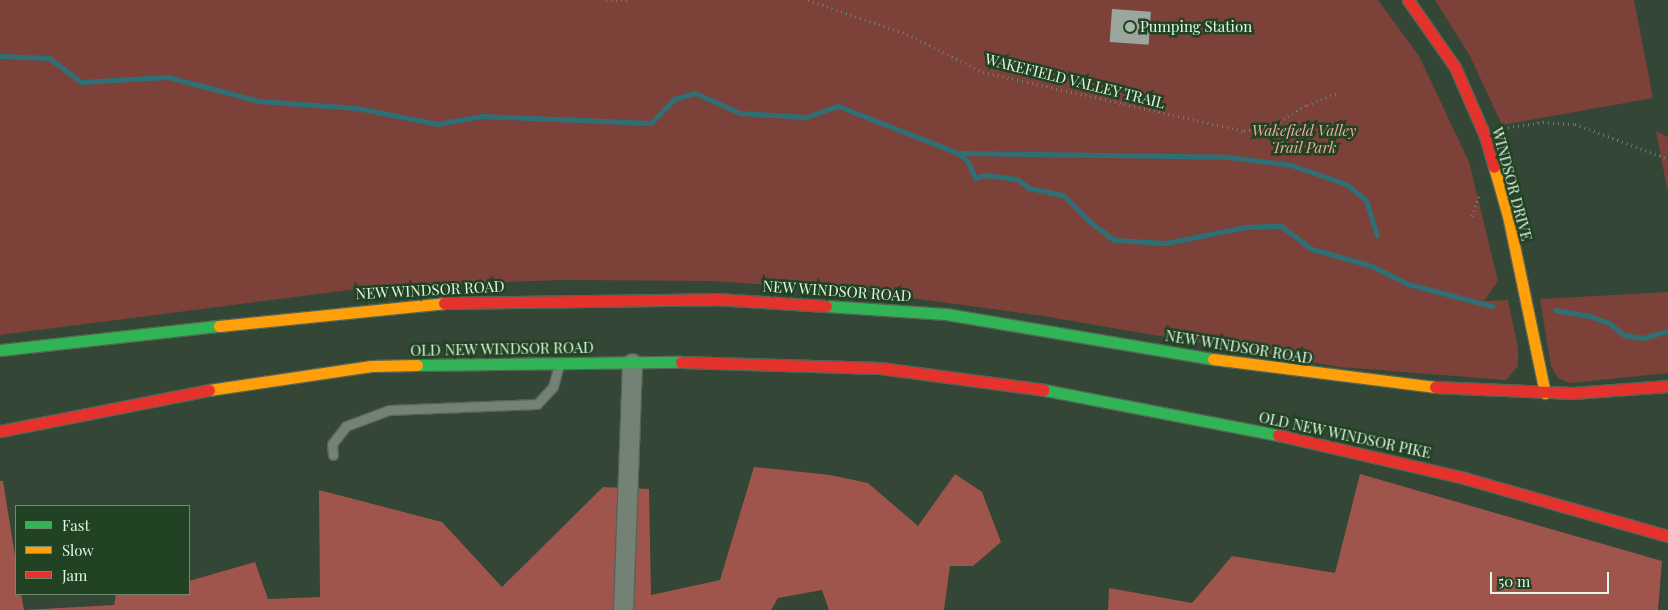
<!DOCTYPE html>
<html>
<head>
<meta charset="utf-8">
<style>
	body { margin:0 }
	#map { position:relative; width:1668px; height:610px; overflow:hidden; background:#344635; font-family:"Playfair Display",serif }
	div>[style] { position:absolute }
	.green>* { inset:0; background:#7c423a }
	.forest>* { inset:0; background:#9f554c }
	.stream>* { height:5px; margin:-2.5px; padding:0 2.5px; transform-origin:2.5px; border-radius:2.5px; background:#2f6f76 }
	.building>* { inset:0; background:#9ba79e; transform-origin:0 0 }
	.path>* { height:3px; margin-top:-1.5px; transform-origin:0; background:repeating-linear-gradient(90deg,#707c70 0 1px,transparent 0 5px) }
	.roads { filter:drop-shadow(1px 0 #546455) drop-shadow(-1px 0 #546455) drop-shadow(0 1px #546455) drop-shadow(0 -1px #546455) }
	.lane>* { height:9px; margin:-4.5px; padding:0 4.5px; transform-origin:4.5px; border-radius:4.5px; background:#748275 }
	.street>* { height:19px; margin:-9.5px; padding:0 9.5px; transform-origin:9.5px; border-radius:9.5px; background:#748275 }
	.fast>* { height:11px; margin:-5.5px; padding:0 5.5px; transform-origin:5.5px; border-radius:5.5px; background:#30b455 }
	.slow>* { height:11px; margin:-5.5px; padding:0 5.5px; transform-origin:5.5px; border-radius:5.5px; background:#ff9f0a }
	.jam>* { height:11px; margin:-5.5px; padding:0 5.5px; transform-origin:5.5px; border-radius:5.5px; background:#e5322d }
	.dots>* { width:14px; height:14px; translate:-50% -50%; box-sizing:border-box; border:2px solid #214324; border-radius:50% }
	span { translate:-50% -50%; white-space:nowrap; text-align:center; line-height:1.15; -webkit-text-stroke:5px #214324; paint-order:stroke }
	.poi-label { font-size:15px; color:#e2f6e3 }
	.left { translate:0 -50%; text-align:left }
	.street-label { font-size:15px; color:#e2f6e3 }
	.park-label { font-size:15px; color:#f2a8a0; font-style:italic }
	.legend { position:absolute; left:15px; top:505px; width:175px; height:90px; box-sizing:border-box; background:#214324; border:1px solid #6e8b70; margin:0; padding:6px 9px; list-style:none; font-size:15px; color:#e2f6e3 }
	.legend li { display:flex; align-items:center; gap:10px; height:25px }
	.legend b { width:25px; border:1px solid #6e8b70 }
	.scale { position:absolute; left:1490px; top:572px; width:119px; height:22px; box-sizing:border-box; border:2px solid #e2f6e3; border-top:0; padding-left:6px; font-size:15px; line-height:18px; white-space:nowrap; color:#e2f6e3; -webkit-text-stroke:4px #214324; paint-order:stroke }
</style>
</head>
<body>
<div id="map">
	<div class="green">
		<div style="clip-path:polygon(0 0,1378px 0,1419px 56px,1469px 162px,1498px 281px,1484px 301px,1508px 300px,1518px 347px,1518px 366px,1506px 380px,1340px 367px,1043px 316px,852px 290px,710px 281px,563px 280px,373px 287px,0 335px)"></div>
		<div style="clip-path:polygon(1435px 0,1634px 0,1653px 98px,1502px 125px,1470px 56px)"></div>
		<div style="clip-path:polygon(1656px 131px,1668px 137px,1668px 193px)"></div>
		<div style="clip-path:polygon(1668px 292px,1668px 373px,1570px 383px,1558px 378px,1551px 366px,1540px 299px)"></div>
	</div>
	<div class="forest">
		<div style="clip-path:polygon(754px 467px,830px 475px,868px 483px,918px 526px,955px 474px,982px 492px,1001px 542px,973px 566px,950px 566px,944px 610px,829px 610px,822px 590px,778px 598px,771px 610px,0 610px,0 481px,3px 481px,16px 562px,16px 594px,21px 594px,24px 610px,114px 605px,116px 594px,189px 594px,189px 581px,255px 562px,268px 599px,320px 597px,319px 490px,442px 522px,502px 587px,603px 487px,649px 489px,651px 595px,720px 580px)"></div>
		<div style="clip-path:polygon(1360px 474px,1662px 561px,1658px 610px,1108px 610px,1109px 588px,1192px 603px,1232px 556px,1335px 573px)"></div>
	</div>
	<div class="stream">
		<div style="left:0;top:56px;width:49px;rotate:2.3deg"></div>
		<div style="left:49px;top:58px;width:40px;rotate:37deg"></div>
		<div style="left:81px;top:82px;width:87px;rotate:-3.3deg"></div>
		<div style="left:168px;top:77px;width:94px;rotate:14.8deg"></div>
		<div style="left:259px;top:101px;width:98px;rotate:4.1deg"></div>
		<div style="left:357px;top:108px;width:82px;rotate:11.3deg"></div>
		<div style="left:437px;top:124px;width:46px;rotate:-10.1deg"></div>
		<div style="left:482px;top:116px;width:169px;rotate:2.4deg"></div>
		<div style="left:651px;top:123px;width:33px;rotate:-46deg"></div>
		<div style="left:674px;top:99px;width:22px;rotate:-16deg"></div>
		<div style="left:695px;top:93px;width:49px;rotate:24deg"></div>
		<div style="left:740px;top:113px;width:66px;rotate:3.5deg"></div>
		<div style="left:806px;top:117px;width:34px;rotate:-19deg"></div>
		<div style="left:838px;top:106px;width:129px;rotate:21.4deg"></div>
		<div style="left:958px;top:153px;width:13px;rotate:42deg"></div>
		<div style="left:968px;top:162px;width:17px;rotate:66deg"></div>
		<div style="left:975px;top:178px;width:9px;rotate:-18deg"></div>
		<div style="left:984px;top:175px;width:33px;rotate:7deg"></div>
		<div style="left:1017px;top:179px;width:15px;rotate:37deg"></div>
		<div style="left:1029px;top:188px;width:35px;rotate:12deg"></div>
		<div style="left:1063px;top:195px;width:38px;rotate:45deg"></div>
		<div style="left:1090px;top:222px;width:30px;rotate:37deg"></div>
		<div style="left:1114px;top:240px;width:52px;rotate:3.3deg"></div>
		<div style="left:1166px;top:243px;width:81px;rotate:-11.4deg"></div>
		<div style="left:1245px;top:227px;width:36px;rotate:-2deg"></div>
		<div style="left:1281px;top:226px;width:39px;rotate:37deg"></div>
		<div style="left:1312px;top:249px;width:62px;rotate:15.8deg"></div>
		<div style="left:1372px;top:266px;width:40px;rotate:26.6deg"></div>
		<div style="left:1408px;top:284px;width:87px;rotate:14.7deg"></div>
		<div style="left:958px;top:153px;width:270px;rotate:0.8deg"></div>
		<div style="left:1228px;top:157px;width:64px;rotate:7.2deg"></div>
		<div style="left:1291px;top:165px;width:58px;rotate:19.1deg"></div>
		<div style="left:1346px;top:184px;width:26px;rotate:39deg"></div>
		<div style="left:1366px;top:200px;width:37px;rotate:73deg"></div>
		<div style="left:1555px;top:310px;width:35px;rotate:10deg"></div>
		<div style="left:1589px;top:316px;width:21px;rotate:19deg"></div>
		<div style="left:1609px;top:323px;width:19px;rotate:39deg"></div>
		<div style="left:1624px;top:335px;width:19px;rotate:9deg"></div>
		<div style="left:1643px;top:338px;width:26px;rotate:-16deg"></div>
	</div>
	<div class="building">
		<div style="left:1112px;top:9px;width:39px;height:33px;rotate:4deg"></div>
	</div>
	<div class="path">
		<div style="left:606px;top:0;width:23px"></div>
		<div style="left:808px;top:0;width:105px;rotate:19deg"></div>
		<div style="left:907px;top:34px;width:85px;rotate:26.6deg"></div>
		<div style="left:983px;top:72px;width:268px;rotate:12.7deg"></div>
		<div style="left:1244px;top:131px;width:32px;rotate:-13deg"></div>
		<div style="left:1275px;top:124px;width:37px;rotate:-31deg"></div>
		<div style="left:1307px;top:105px;width:35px;rotate:-22deg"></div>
		<div style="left:1503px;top:128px;width:40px;rotate:-8.5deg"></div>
		<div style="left:1543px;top:122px;width:32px;rotate:4deg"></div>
		<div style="left:1575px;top:124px;width:99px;rotate:20.6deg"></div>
		<div style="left:1472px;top:216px;width:24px;rotate:-71deg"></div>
	</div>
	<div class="roads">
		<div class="lane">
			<div style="left:333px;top:455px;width:11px;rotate:-95deg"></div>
			<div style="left:332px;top:444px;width:23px;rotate:-52deg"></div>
			<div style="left:346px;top:426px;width:46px;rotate:-20.4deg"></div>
			<div style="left:389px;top:410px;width:148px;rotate:-2.3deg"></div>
			<div style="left:537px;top:404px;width:23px;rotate:-47deg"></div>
			<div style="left:553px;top:387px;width:23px;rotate:-75deg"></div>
		</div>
		<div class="street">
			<div style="left:623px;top:610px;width:247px;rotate:-87.9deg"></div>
		</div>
		<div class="fast">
			<div style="left:826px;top:306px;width:120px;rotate:3.8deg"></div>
			<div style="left:946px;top:314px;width:271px;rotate:9.6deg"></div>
			<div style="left:0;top:350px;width:220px;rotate:-6.3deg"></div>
			<div style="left:417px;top:365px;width:264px;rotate:-0.7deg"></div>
			<div style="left:1044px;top:390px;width:238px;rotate:10.9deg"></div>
		</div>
		<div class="slow">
			<div style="left:1494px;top:167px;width:51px;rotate:74.1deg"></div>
			<div style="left:1508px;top:216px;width:181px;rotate:78.2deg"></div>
			<div style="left:219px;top:326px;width:226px;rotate:-5.8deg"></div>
			<div style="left:1213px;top:359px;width:224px;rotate:7.2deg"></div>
			<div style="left:209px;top:390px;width:164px;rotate:-8.4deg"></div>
			<div style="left:371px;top:366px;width:46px;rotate:-1.2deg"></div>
		</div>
		<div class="jam">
			<div style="left:1408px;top:0;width:82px;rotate:55deg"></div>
			<div style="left:1455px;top:67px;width:75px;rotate:66.5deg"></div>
			<div style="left:1485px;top:136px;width:32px;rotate:74deg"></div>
			<div style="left:444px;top:303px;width:272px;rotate:-0.8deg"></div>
			<div style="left:716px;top:299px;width:110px;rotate:3.6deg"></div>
			<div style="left:681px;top:362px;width:199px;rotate:1.7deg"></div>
			<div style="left:880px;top:368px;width:165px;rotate:7.6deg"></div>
			<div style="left:1435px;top:387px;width:138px;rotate:2.5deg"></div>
			<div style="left:1573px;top:393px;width:95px;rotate:-4.2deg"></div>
			<div style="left:0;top:431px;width:213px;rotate:-11.1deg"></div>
			<div style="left:1278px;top:435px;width:191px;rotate:13deg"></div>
			<div style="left:1464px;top:478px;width:212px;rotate:15.9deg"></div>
		</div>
	</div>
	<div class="dots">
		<div style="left:1130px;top:27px;background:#a5b8a6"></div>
	</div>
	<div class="poi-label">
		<span class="left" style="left:1140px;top:27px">Pumping Station</span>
	</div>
	<div class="street-label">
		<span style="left:1075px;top:81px;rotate:14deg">WAKEFIELD VALLEY TRAIL</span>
		<span style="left:1512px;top:184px;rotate:75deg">WINDSOR DRIVE</span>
		<span style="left:430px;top:290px;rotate:-3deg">NEW WINDSOR ROAD</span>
		<span style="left:837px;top:291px;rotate:4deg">NEW WINDSOR ROAD</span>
		<span style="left:1239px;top:347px;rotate:9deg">NEW WINDSOR ROAD</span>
		<span style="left:502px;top:349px;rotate:-1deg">OLD NEW WINDSOR ROAD</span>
		<span style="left:1345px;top:435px;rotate:12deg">OLD NEW WINDSOR PIKE</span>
	</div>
	<div class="park-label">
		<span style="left:1304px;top:139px">Wakefield Valley<br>Trail Park</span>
	</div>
	<ul class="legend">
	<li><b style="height:6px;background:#30b455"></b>Fast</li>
	<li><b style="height:6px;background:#ff9f0a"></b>Slow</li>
	<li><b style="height:6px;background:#e5322d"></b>Jam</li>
	</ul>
	<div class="scale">50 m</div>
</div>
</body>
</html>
